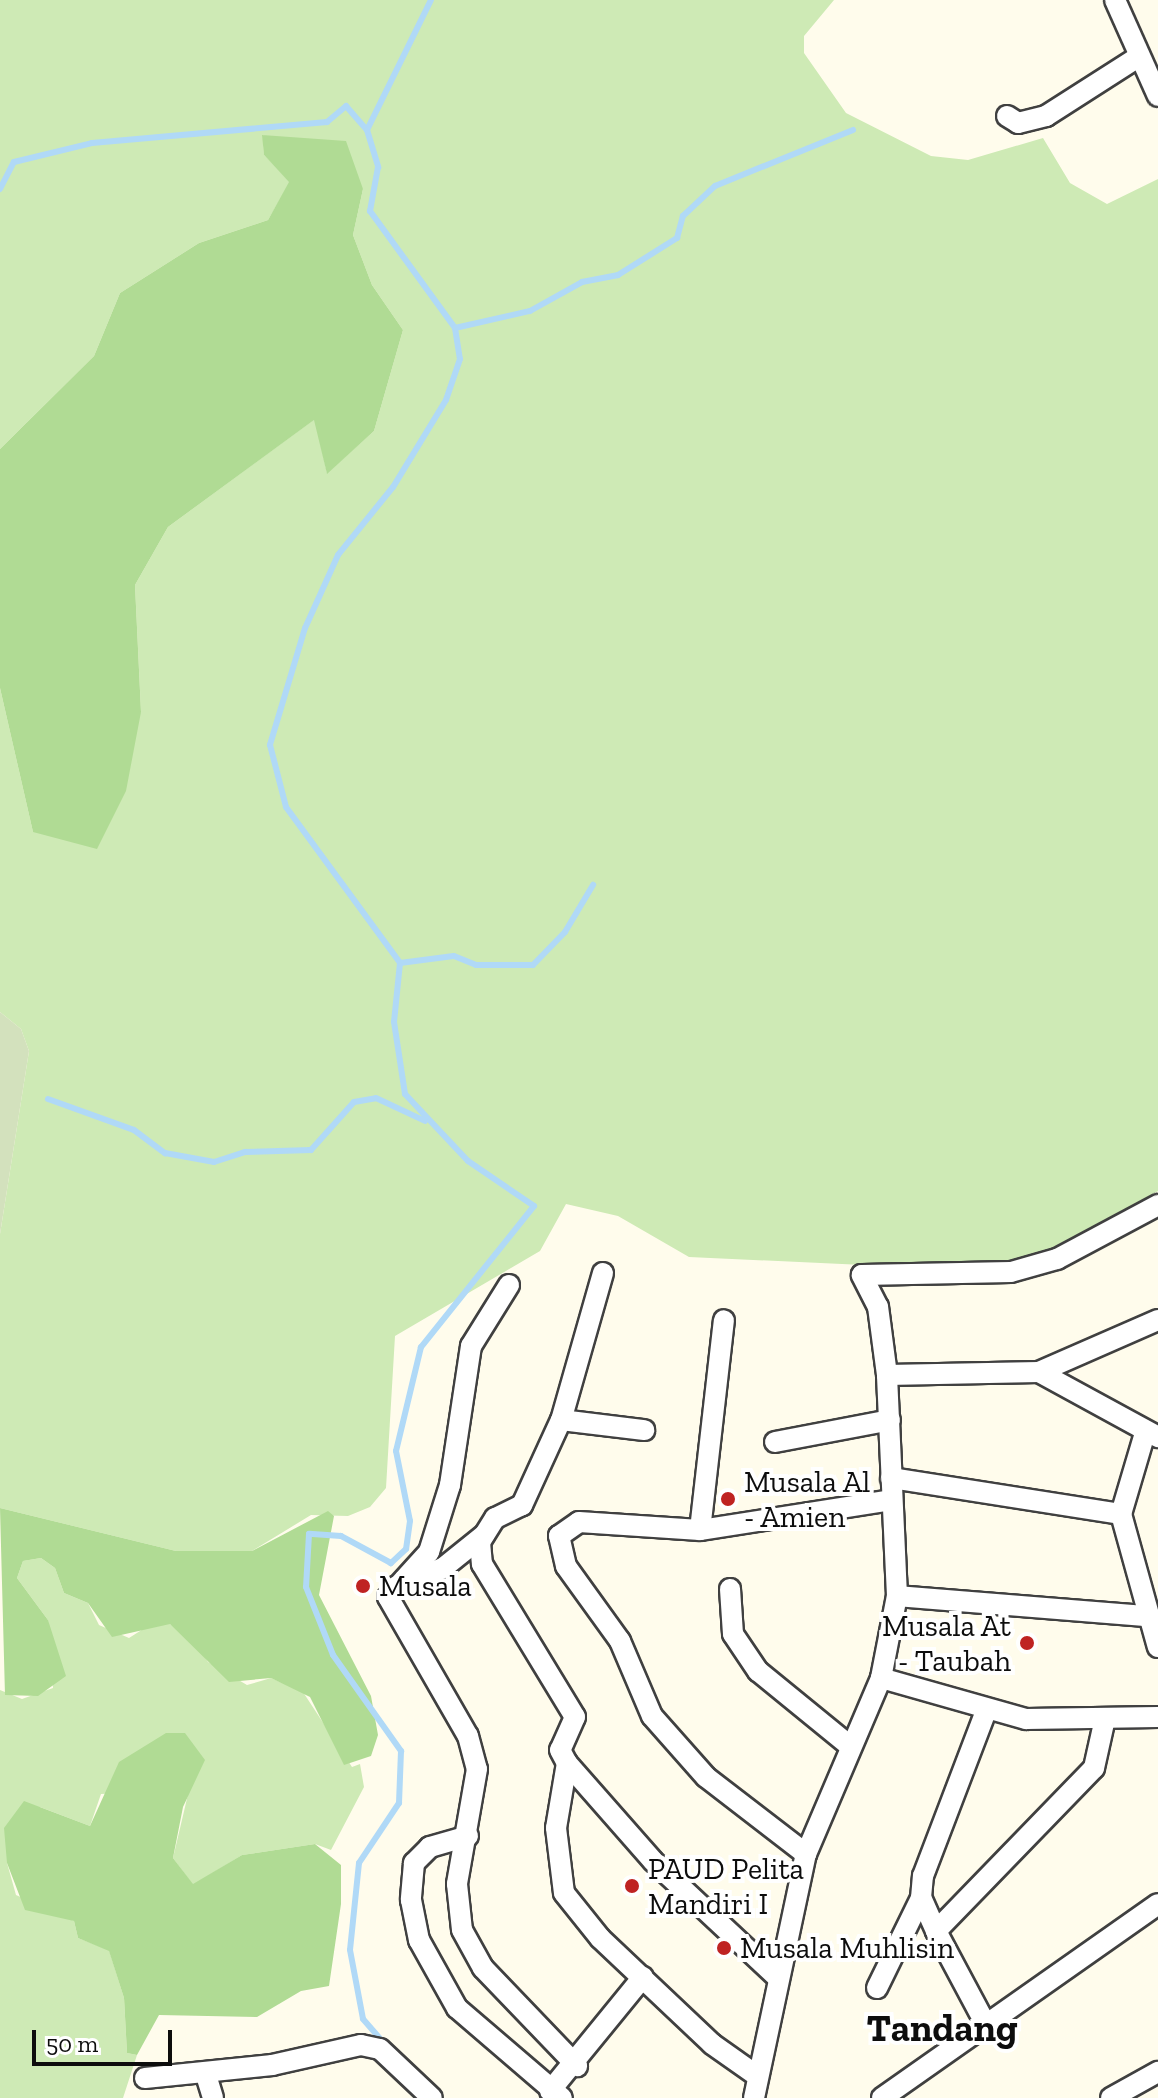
<!DOCTYPE html>
<html>
<head>
<meta charset="utf-8">
<style>
	body { margin:0 }
	#map { position:relative; width:1158px; height:2098px; overflow:hidden; background:#fffcec; font-family:"Zilla Slab",serif }
	div>[style] { position:absolute }
	.green>* { inset:0; background:#ceeab5 }
	.forest>* { inset:0; background:#b0db94 }
	.cemetery>* { inset:0; background:#d3e1bd }
	.stream>* { height:6px; margin:-3px; padding:0 3px; transform-origin:3px; border-radius:3px; background:#b0d9f7 }
	.roads { filter:drop-shadow(2px 0 #404040) drop-shadow(-2px 0 #404040) drop-shadow(0 2px #404040) drop-shadow(0 -2px #404040) }
	.minor>* { height:20px; margin:-10px; padding:0 10px; transform-origin:10px; border-radius:10px; background:#fff }
	.dots>* { width:22px; height:22px; translate:-50% -50%; box-sizing:border-box; border:4px solid #fff; border-radius:50% }
	span { translate:-50% -50%; white-space:nowrap; text-align:center; line-height:1.15; -webkit-text-stroke:8px #fff; paint-order:stroke }
	.poi-label { font-size:30px; color:#0d0d0d }
	.left { translate:0 -50%; text-align:left }
	.right { translate:-100% -50%; text-align:right }
	.district-label { font-size:38px; color:#0d0d0d; font-weight:700 }
	.scale { position:absolute; left:32px; top:2030px; width:140px; height:36px; box-sizing:border-box; border:4px solid #0d0d0d; border-top:0; padding-left:10px; font-size:24px; line-height:28px; white-space:nowrap; color:#0d0d0d; -webkit-text-stroke:6px #fff; paint-order:stroke }
</style>
</head>
<body>
<div id="map">
	<div class="green">
		<div style="clip-path:polygon(0 0,834px 0,804px 36px,804px 53px,846px 113px,931px 156px,968px 160px,1043px 138px,1070px 183px,1107px 204px,1158px 179px,1158px 1191px,1034px 1262px,906px 1267px,689px 1257px,618px 1216px,566px 1204px,540px 1251px,395px 1336px,386px 1488px,370px 1507px,348px 1516px,311px 1515px,252px 1551px,176px 1551px,0 1508px,0 1234px,29px 1051px,21px 1029px,0 1012px,0 688px,33px 832px,141px 712px,135px 585px,168px 527px,315px 419px,327px 473px,374px 431px,403px 330px,372px 285px,353px 235px,363px 189px,263px 135px,264px 155px,290px 182px,268px 220px,199px 243px,120px 293px,94px 356px,0 449px)"></div>
		<div style="clip-path:polygon(41px 1558px,55px 1568px,64px 1593px,88px 1603px,99px 1625px,129px 1638px,151px 1624px,170px 1624px,193px 1639px,208px 1662px,247px 1685px,271px 1678px,303px 1692px,352px 1767px,360px 1764px,364px 1787px,331px 1850px,315px 1844px,242px 1855px,193px 1885px,173px 1858px,189px 1790px,101px 1794px,90px 1826px,40px 1807px,7px 1863px,16px 1895px,74px 1921px,78px 1938px,109px 1950px,124px 1998px,127px 2053px,137px 2055px,123px 2098px,0 2098px,0 1690px,22px 1699px,53px 1688px,48px 1620px,17px 1578px,23px 1561px)"></div>
	</div>
	<div class="forest">
		<div style="clip-path:polygon(262px 135px,346px 141px,363px 189px,353px 235px,372px 285px,403px 330px,374px 431px,327px 474px,314px 420px,168px 527px,135px 585px,141px 712px,126px 791px,97px 849px,33px 832px,0 688px,0 449px,94px 356px,120px 293px,199px 243px,268px 220px,289px 182px,264px 155px)"></div>
		<div style="clip-path:polygon(0 1508px,176px 1551px,252px 1551px,328px 1511px,334px 1516px,319px 1595px,371px 1696px,378px 1735px,371px 1756px,344px 1765px,310px 1697px,271px 1678px,229px 1682px,170px 1624px,112px 1637px,88px 1603px,64px 1593px,55px 1568px,41px 1558px,23px 1561px,17px 1578px,48px 1620px,66px 1676px,38px 1696px,5px 1695px)"></div>
		<div style="clip-path:polygon(166px 1733px,185px 1733px,205px 1760px,183px 1807px,173px 1858px,193px 1884px,242px 1855px,315px 1844px,341px 1865px,341px 1904px,329px 1986px,301px 1991px,257px 2017px,159px 2015px,137px 2055px,127px 2053px,124px 1998px,109px 1951px,78px 1938px,74px 1921px,25px 1910px,7px 1863px,4px 1828px,24px 1801px,90px 1826px,119px 1762px)"></div>
	</div>
	<div class="cemetery">
		<div style="clip-path:polygon(0 1012px,21px 1029px,29px 1051px,0 1234px)"></div>
	</div>
	<div class="stream">
		<div style="left:367px;top:130px;width:145px;rotate:-63.8deg"></div>
		<div style="left:0;top:189px;width:30px;rotate:-63deg"></div>
		<div style="left:14px;top:162px;width:80px;rotate:-13.7deg"></div>
		<div style="left:92px;top:143px;width:236px;rotate:-5.1deg"></div>
		<div style="left:327px;top:122px;width:25px;rotate:-40deg"></div>
		<div style="left:346px;top:106px;width:32px;rotate:49deg"></div>
		<div style="left:367px;top:130px;width:39px;rotate:73deg"></div>
		<div style="left:378px;top:167px;width:45px;rotate:100.3deg"></div>
		<div style="left:370px;top:211px;width:145px;rotate:54deg"></div>
		<div style="left:455px;top:328px;width:31px;rotate:81deg"></div>
		<div style="left:460px;top:359px;width:43px;rotate:108.9deg"></div>
		<div style="left:446px;top:400px;width:102px;rotate:121.3deg"></div>
		<div style="left:393px;top:487px;width:87px;rotate:129deg"></div>
		<div style="left:338px;top:555px;width:80px;rotate:114.3deg"></div>
		<div style="left:305px;top:628px;width:122px;rotate:106.7deg"></div>
		<div style="left:270px;top:745px;width:64px;rotate:75.5deg"></div>
		<div style="left:286px;top:807px;width:193px;rotate:53.8deg"></div>
		<div style="left:400px;top:963px;width:59px;rotate:95.8deg"></div>
		<div style="left:394px;top:1022px;width:73px;rotate:81.3deg"></div>
		<div style="left:405px;top:1094px;width:92px;rotate:46.8deg"></div>
		<div style="left:468px;top:1161px;width:80px;rotate:34.3deg"></div>
		<div style="left:534px;top:1206px;width:181px;rotate:128.7deg"></div>
		<div style="left:421px;top:1347px;width:107px;rotate:103.5deg"></div>
		<div style="left:396px;top:1451px;width:71px;rotate:78.7deg"></div>
		<div style="left:410px;top:1521px;width:28px;rotate:98deg"></div>
		<div style="left:406px;top:1549px;width:21px;rotate:137deg"></div>
		<div style="left:391px;top:1563px;width:57px;rotate:-151.6deg"></div>
		<div style="left:341px;top:1536px;width:32px;rotate:-176deg"></div>
		<div style="left:309px;top:1534px;width:53px;rotate:93.2deg"></div>
		<div style="left:306px;top:1587px;width:73px;rotate:68.3deg"></div>
		<div style="left:333px;top:1655px;width:118px;rotate:54.7deg"></div>
		<div style="left:401px;top:1751px;width:52px;rotate:92.2deg"></div>
		<div style="left:399px;top:1803px;width:72px;rotate:123.7deg"></div>
		<div style="left:359px;top:1863px;width:87px;rotate:95.9deg"></div>
		<div style="left:350px;top:1950px;width:70px;rotate:79.3deg"></div>
		<div style="left:363px;top:2019px;width:32px;rotate:49deg"></div>
		<div style="left:455px;top:328px;width:77px;rotate:-12.8deg"></div>
		<div style="left:530px;top:311px;width:60px;rotate:-29.1deg"></div>
		<div style="left:582px;top:282px;width:37px;rotate:-11deg"></div>
		<div style="left:618px;top:275px;width:70px;rotate:-32.1deg"></div>
		<div style="left:677px;top:238px;width:23px;rotate:-75deg"></div>
		<div style="left:683px;top:216px;width:44px;rotate:-43.2deg"></div>
		<div style="left:715px;top:186px;width:149px;rotate:-22.1deg"></div>
		<div style="left:400px;top:963px;width:54px;rotate:-7.4deg"></div>
		<div style="left:454px;top:956px;width:24px;rotate:22deg"></div>
		<div style="left:476px;top:965px;width:57px"></div>
		<div style="left:533px;top:965px;width:46px;rotate:-45.9deg"></div>
		<div style="left:565px;top:932px;width:55px;rotate:-59.2deg"></div>
		<div style="left:48px;top:1099px;width:91px;rotate:19.8deg"></div>
		<div style="left:134px;top:1130px;width:39px;rotate:37deg"></div>
		<div style="left:165px;top:1153px;width:50px;rotate:10.4deg"></div>
		<div style="left:214px;top:1162px;width:33px;rotate:-18deg"></div>
		<div style="left:245px;top:1152px;width:66px;rotate:-1.7deg"></div>
		<div style="left:311px;top:1150px;width:64px;rotate:-48.1deg"></div>
		<div style="left:354px;top:1102px;width:22px;rotate:-10deg"></div>
		<div style="left:376px;top:1098px;width:54px;rotate:25.1deg"></div>
	</div>
	<div class="roads">
		<div class="minor">
			<div style="left:1115px;top:0;width:105px;rotate:65.9deg"></div>
			<div style="left:1007px;top:116px;width:13px;rotate:32deg"></div>
			<div style="left:1018px;top:123px;width:29px;rotate:-14deg"></div>
			<div style="left:1046px;top:116px;width:106px;rotate:-32.6deg"></div>
			<div style="left:603px;top:1273px;width:153px;rotate:105.9deg"></div>
			<div style="left:561px;top:1420px;width:94px;rotate:114.6deg"></div>
			<div style="left:522px;top:1505px;width:30px;rotate:154deg"></div>
			<div style="left:495px;top:1518px;width:28px;rotate:122deg"></div>
			<div style="left:480px;top:1542px;width:22px;rotate:85deg"></div>
			<div style="left:482px;top:1564px;width:179px;rotate:58.7deg"></div>
			<div style="left:575px;top:1717px;width:36px;rotate:114deg"></div>
			<div style="left:560px;top:1750px;width:15px;rotate:62deg"></div>
			<div style="left:567px;top:1763px;width:130px;rotate:48.7deg"></div>
			<div style="left:653px;top:1861px;width:168px;rotate:43.1deg"></div>
			<div style="left:509px;top:1285px;width:72px;rotate:121.9deg"></div>
			<div style="left:471px;top:1346px;width:141px;rotate:98.6deg"></div>
			<div style="left:450px;top:1485px;width:70px;rotate:107.4deg"></div>
			<div style="left:429px;top:1552px;width:61px;rotate:132.3deg"></div>
			<div style="left:388px;top:1597px;width:160px;rotate:60.1deg"></div>
			<div style="left:468px;top:1736px;width:34px;rotate:75deg"></div>
			<div style="left:477px;top:1769px;width:117px;rotate:99.9deg"></div>
			<div style="left:457px;top:1884px;width:46px;rotate:83.8deg"></div>
			<div style="left:462px;top:1930px;width:43px;rotate:61.1deg"></div>
			<div style="left:483px;top:1968px;width:136px;rotate:46.2deg"></div>
			<div style="left:1039px;top:1372px;width:136px;rotate:28.6deg"></div>
			<div style="left:887px;top:1375px;width:152px;rotate:-1.1deg"></div>
			<div style="left:1039px;top:1372px;width:130px;rotate:-23.6deg"></div>
			<div style="left:561px;top:1420px;width:84px;rotate:6.9deg"></div>
			<div style="left:1145px;top:1433px;width:84px;rotate:106.5deg"></div>
			<div style="left:1121px;top:1514px;width:138px;rotate:74.5deg"></div>
			<div style="left:775px;top:1442px;width:117px;rotate:-10.8deg"></div>
			<div style="left:891px;top:1478px;width:233px;rotate:8.9deg"></div>
			<div style="left:700px;top:1530px;width:211px;rotate:-83.5deg"></div>
			<div style="left:395px;top:1587px;width:52px;rotate:-21.6deg"></div>
			<div style="left:443px;top:1568px;width:53px;rotate:-38.8deg"></div>
			<div style="left:730px;top:1589px;width:45px;rotate:86.2deg"></div>
			<div style="left:733px;top:1634px;width:45px;rotate:56deg"></div>
			<div style="left:758px;top:1671px;width:119px;rotate:39.2deg"></div>
			<div style="left:897px;top:1596px;width:248px;rotate:4.6deg"></div>
			<div style="left:881px;top:1678px;width:151px;rotate:15.8deg"></div>
			<div style="left:1026px;top:1719px;width:132px;rotate:-0.9deg"></div>
			<div style="left:567px;top:1763px;width:66px;rotate:99.6deg"></div>
			<div style="left:556px;top:1828px;width:65px;rotate:83deg"></div>
			<div style="left:564px;top:1893px;width:58px;rotate:51.3deg"></div>
			<div style="left:600px;top:1938px;width:154px;rotate:43.4deg"></div>
			<div style="left:712px;top:2044px;width:54px;rotate:35.2deg"></div>
			<div style="left:468px;top:1836px;width:40px;rotate:164deg"></div>
			<div style="left:430px;top:1847px;width:23px;rotate:135deg"></div>
			<div style="left:414px;top:1863px;width:37px;rotate:95deg"></div>
			<div style="left:411px;top:1900px;width:41px;rotate:78.7deg"></div>
			<div style="left:419px;top:1940px;width:78px;rotate:60.8deg"></div>
			<div style="left:457px;top:2008px;width:138px;rotate:40.6deg"></div>
			<div style="left:806px;top:1854px;width:126px;rotate:-142.4deg"></div>
			<div style="left:706px;top:1777px;width:81px;rotate:-131.5deg"></div>
			<div style="left:652px;top:1716px;width:82px;rotate:-113.1deg"></div>
			<div style="left:620px;top:1641px;width:92px;rotate:-125.8deg"></div>
			<div style="left:566px;top:1566px;width:31px;rotate:-103deg"></div>
			<div style="left:559px;top:1536px;width:24px;rotate:-35deg"></div>
			<div style="left:579px;top:1522px;width:121px;rotate:3.8deg"></div>
			<div style="left:700px;top:1530px;width:193px;rotate:-8.9deg"></div>
			<div style="left:936px;top:1931px;width:36px;rotate:-114deg"></div>
			<div style="left:921px;top:1898px;width:22px;rotate:-85deg"></div>
			<div style="left:923px;top:1876px;width:177px;rotate:-69.1deg"></div>
			<div style="left:877px;top:1988px;width:100px;rotate:-63.9deg"></div>
			<div style="left:984px;top:2021px;width:102px;rotate:-118.1deg"></div>
			<div style="left:936px;top:1931px;width:227px;rotate:-45.9deg"></div>
			<div style="left:1094px;top:1768px;width:46px;rotate:-77.5deg"></div>
			<div style="left:206px;top:2075px;width:24px;rotate:73deg"></div>
			<div style="left:145px;top:2078px;width:128px;rotate:-5.8deg"></div>
			<div style="left:272px;top:2065px;width:91px;rotate:-12.7deg"></div>
			<div style="left:361px;top:2045px;width:19px;rotate:12deg"></div>
			<div style="left:380px;top:2049px;width:71px;rotate:43.3deg"></div>
			<div style="left:550px;top:2091px;width:147px;rotate:-50.8deg"></div>
			<div style="left:754px;top:2098px;width:249px;rotate:-78deg"></div>
			<div style="left:806px;top:1854px;width:191px;rotate:-66.9deg"></div>
			<div style="left:881px;top:1678px;width:84px;rotate:-79deg"></div>
			<div style="left:897px;top:1596px;width:221px;rotate:-92.6deg"></div>
			<div style="left:887px;top:1375px;width:69px;rotate:-97.5deg"></div>
			<div style="left:878px;top:1307px;width:36px;rotate:-117deg"></div>
			<div style="left:862px;top:1275px;width:149px;rotate:-1.2deg"></div>
			<div style="left:1011px;top:1272px;width:48px;rotate:-15.8deg"></div>
			<div style="left:1057px;top:1259px;width:115px;rotate:-28.1deg"></div>
			<div style="left:882px;top:2098px;width:337px;rotate:-35.1deg"></div>
			<div style="left:1111px;top:2098px;width:54px;rotate:-29deg"></div>
		</div>
	</div>
	<div class="dots">
		<div style="left:728px;top:1499px;background:#bf2322"></div>
		<div style="left:363px;top:1586px;background:#bf2322"></div>
		<div style="left:1027px;top:1643px;background:#bf2322"></div>
		<div style="left:632px;top:1886px;background:#bf2322"></div>
		<div style="left:724px;top:1948px;background:#bf2322"></div>
	</div>
	<div class="poi-label">
		<span class="left" style="left:744px;top:1499px">Musala Al<br>- Amien</span>
		<span class="left" style="left:379px;top:1586px">Musala</span>
		<span class="right" style="left:1011px;top:1643px">Musala At<br>- Taubah</span>
		<span class="left" style="left:648px;top:1886px">PAUD Pelita<br>Mandiri I</span>
		<span class="left" style="left:740px;top:1948px">Musala Muhlisin</span>
	</div>
	<div class="district-label">
		<span style="left:942px;top:2029px">Tandang</span>
	</div>
	<div class="scale">50 m</div>
</div>
</body>
</html>
